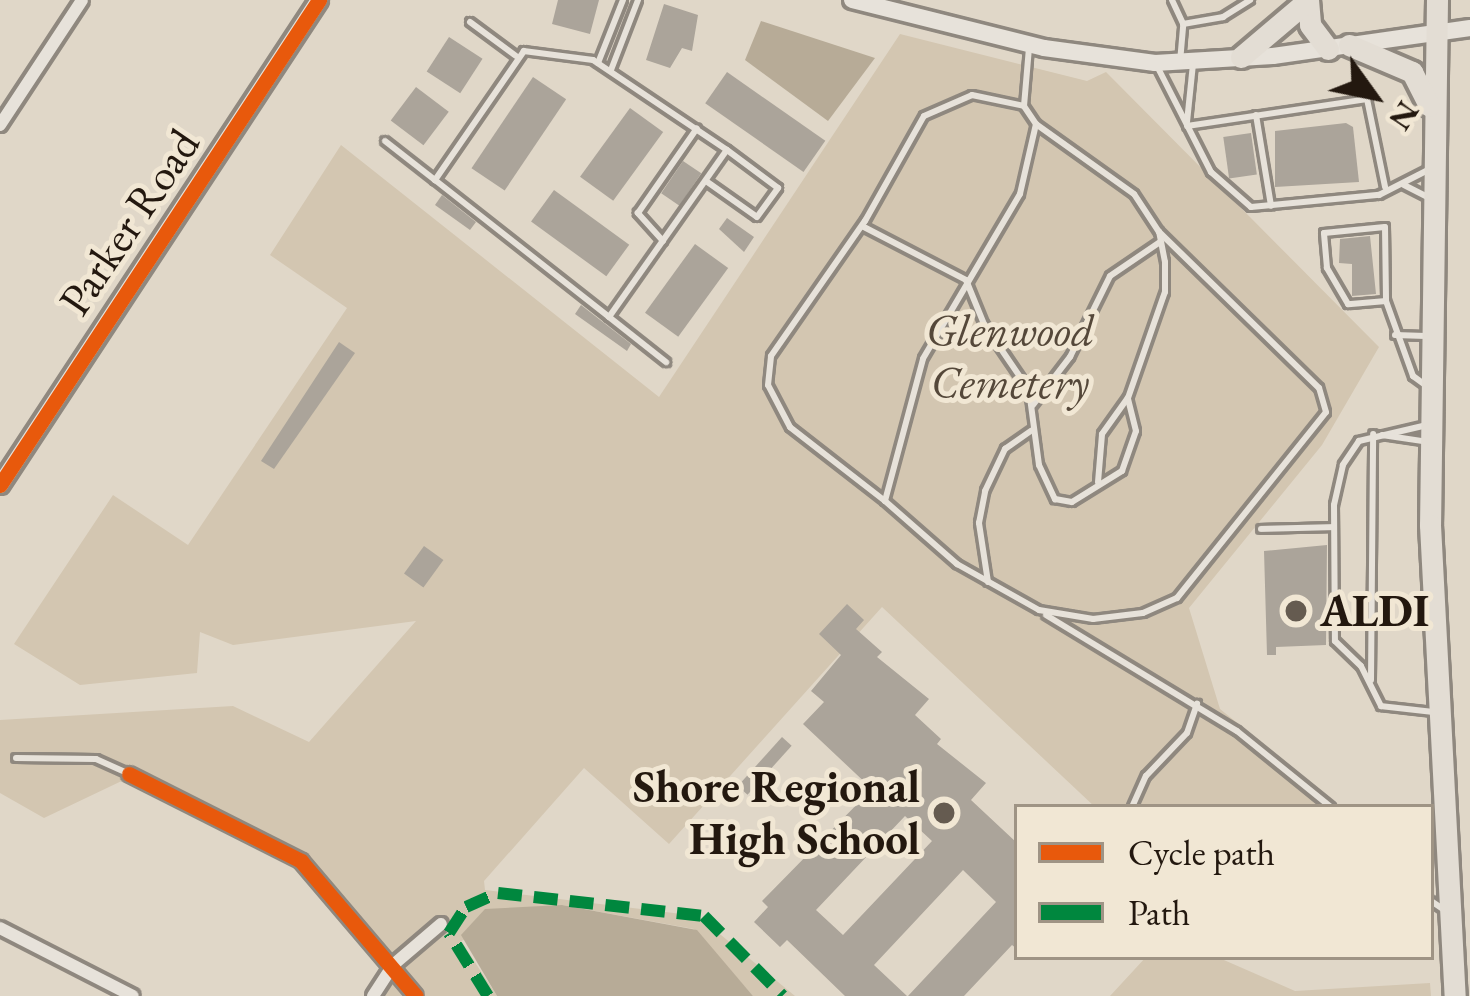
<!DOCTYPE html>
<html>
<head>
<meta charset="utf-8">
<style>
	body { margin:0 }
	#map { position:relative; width:1470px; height:996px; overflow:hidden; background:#e0d7c8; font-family:"EB Garamond",serif }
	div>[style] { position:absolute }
	.green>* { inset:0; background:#d3c6b1 }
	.water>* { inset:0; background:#b7ab97 }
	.building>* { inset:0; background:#aba49a; transform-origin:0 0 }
	.roads { filter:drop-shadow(3px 0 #8f887f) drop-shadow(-3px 0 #8f887f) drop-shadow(0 3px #8f887f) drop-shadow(0 -3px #8f887f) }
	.lane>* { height:6px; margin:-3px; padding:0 3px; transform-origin:3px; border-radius:3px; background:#e7e2da }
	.street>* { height:12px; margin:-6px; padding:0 6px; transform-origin:6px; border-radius:6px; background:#e7e2da }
	.secondary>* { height:16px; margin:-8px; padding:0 8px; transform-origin:8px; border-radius:8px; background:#e7e2da }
	.highway>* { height:21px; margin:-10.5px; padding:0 10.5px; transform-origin:10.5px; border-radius:10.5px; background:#e3ddd4 }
	.quiet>* { height:12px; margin-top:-6px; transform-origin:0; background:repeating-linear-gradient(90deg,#00873e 0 24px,transparent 0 36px) }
	.cycleway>* { height:15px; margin:-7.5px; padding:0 7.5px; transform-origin:7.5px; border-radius:7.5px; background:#e8590c }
	.dots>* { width:33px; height:33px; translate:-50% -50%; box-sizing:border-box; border:6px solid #f1e7d4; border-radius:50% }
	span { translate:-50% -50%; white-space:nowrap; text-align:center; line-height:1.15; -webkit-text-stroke:10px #f1e7d4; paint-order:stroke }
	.street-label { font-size:45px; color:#23180f }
	.park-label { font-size:45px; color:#55483a; font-style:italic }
	.poi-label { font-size:45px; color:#23180f; font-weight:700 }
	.left { translate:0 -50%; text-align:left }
	.right { translate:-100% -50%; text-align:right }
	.legend { position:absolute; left:1014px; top:804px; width:420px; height:156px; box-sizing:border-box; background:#f1e7d4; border:3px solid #9f9485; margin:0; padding:15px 21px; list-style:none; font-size:36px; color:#23180f }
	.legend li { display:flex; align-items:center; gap:24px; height:60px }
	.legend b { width:60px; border:3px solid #9f9485 }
	.north { position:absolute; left:1314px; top:36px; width:120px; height:120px; -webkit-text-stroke:9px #f1e7d4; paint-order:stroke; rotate:123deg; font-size:33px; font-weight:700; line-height:48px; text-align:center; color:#23180f }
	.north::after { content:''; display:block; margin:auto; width:42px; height:54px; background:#23180f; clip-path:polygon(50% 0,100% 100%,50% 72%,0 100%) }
</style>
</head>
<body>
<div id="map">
	<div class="green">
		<div style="clip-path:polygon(900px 34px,1087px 81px,1106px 72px,1379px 347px,1322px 445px,1189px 608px,1220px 709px,1341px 807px,1095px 807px,882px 607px,669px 844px,584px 768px,484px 881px,485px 890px,698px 916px,795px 996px,753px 996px,694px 929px,562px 905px,461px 941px,497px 996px,380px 996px,392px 967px,306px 871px,130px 777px,44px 818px,0 793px,0 720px,233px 706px,309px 742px,416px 621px,233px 645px,200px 632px,197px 673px,80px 685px,14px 644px,113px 495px,188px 545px,347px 308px,270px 255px,341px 145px,659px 397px)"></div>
		<div style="clip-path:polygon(1146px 957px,1217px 957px,1295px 991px,1430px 983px,1431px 996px,1110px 996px)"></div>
	</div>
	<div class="water">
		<div style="clip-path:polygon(761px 21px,875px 58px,828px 121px,745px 60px)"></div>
		<div style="clip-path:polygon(562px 905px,697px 930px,753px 996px,497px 996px,461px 935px,485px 909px)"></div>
	</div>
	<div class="building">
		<div style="clip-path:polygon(558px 0,599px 0,590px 34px,552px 24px)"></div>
		<div style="clip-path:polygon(664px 4px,698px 15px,692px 51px,682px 48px,670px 68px,646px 60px)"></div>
		<div style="left:449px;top:37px;width:40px;height:41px;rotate:33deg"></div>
		<div style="left:727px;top:72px;width:120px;height:38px;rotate:35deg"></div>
		<div style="left:533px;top:77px;width:40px;height:110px;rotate:34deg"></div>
		<div style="left:416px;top:87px;width:41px;height:42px;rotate:37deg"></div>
		<div style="left:630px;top:108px;width:41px;height:85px;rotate:36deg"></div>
		<div style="clip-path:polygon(1346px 123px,1353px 127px,1359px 182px,1275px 187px,1275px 131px)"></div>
		<div style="left:1251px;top:133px;width:42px;height:28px;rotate:82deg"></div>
		<div style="left:683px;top:161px;width:22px;height:39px;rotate:34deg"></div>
		<div style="left:554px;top:190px;width:93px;height:39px;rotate:36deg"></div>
		<div style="clip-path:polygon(442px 195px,476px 222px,470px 230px,435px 205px)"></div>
		<div style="clip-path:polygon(727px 218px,754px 237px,744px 252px,719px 229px)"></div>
		<div style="clip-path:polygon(1370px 236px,1376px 294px,1352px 296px,1352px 264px,1339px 263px,1340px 239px)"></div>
		<div style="left:695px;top:244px;width:41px;height:85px;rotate:36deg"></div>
		<div style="clip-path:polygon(581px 305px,631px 344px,627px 351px,575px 314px)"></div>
		<div style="clip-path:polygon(339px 342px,355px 353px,274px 469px,261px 461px)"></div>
		<div style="clip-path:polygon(1327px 545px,1326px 645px,1276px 647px,1276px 655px,1267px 655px,1264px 551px)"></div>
		<div style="left:424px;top:546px;width:24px;height:34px;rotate:36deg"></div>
		<div style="clip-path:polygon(evenodd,847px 604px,864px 620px,856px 629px,882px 652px,877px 657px,929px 699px,915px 715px,941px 739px,937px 744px,986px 783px,971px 800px,1017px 843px,1017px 949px,1012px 945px,964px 996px,908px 996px,996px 902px,963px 870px,874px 965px,907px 996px,845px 996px,787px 940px,780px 947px,754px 922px,768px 907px,762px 901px,872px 789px,803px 724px,824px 702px,811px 691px,841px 655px,819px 634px,847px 604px,905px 816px,932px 841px,843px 935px,816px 910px,905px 816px)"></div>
		<div style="left:782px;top:737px;width:13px;height:66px;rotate:42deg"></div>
	</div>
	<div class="roads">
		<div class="lane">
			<div style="left:1172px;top:0;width:26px;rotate:65deg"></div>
			<div style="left:470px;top:22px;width:57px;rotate:36.5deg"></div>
			<div style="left:1180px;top:62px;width:38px;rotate:-85deg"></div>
			<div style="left:1183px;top:24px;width:41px;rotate:-9.9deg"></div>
			<div style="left:1223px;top:17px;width:32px;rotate:-32deg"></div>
			<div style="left:598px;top:63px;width:68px;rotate:-68.4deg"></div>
			<div style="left:1157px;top:66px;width:119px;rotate:63deg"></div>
			<div style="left:1211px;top:172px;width:53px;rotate:41.2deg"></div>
			<div style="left:1251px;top:207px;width:129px;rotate:-5.4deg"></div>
			<div style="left:1379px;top:195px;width:55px;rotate:-27deg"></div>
			<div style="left:611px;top:70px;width:75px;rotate:-68.9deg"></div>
			<div style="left:1256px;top:115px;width:92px;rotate:80.6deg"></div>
			<div style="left:1187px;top:122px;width:58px;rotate:-84.1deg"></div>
			<div style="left:1036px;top:124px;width:72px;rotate:102.9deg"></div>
			<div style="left:1020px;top:194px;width:191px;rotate:120.5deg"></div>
			<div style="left:923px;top:359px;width:147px;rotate:105deg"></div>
			<div style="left:885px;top:501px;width:96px;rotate:41.2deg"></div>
			<div style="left:957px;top:564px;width:94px;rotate:29.3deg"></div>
			<div style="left:1039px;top:610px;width:55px;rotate:9.5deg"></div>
			<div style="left:1093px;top:619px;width:50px;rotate:-6.8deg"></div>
			<div style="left:1143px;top:613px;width:37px;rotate:-24deg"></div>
			<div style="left:1177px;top:598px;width:238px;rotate:-51.3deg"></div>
			<div style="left:1326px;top:412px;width:25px;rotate:-106deg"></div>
			<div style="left:1319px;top:388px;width:223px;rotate:-135.7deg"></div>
			<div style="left:1187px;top:126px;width:182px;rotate:-8.5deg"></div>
			<div style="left:1367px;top:99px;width:90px;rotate:78.4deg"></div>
			<div style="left:385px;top:141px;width:63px;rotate:38deg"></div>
			<div style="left:706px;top:181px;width:62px;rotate:35.2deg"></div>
			<div style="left:757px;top:217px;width:36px;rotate:-54deg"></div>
			<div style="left:778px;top:188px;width:64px;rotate:-143.3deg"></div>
			<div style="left:1404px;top:185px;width:27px;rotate:27deg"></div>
			<div style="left:862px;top:226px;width:117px;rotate:27.4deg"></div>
			<div style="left:966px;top:280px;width:48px;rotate:67.8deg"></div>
			<div style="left:984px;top:324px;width:80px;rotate:55.7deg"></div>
			<div style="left:1029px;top:390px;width:76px;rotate:82.4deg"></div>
			<div style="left:1039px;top:465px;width:38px;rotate:65deg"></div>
			<div style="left:1055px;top:499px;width:17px;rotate:10deg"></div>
			<div style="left:1072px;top:502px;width:59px;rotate:-31.8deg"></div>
			<div style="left:1122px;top:471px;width:42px;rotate:-70.7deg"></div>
			<div style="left:1136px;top:431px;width:34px;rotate:-104deg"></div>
			<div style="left:1128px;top:398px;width:112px;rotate:-70.8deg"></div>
			<div style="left:1165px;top:292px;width:30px;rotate:-90deg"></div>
			<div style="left:1165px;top:262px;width:31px;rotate:-101deg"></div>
			<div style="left:1159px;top:232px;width:45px;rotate:-123.3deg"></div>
			<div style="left:1134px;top:194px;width:120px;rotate:-144.5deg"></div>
			<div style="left:1036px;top:124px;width:22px;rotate:-124deg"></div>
			<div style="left:1024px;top:106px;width:58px;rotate:-85.1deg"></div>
			<div style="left:663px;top:241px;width:38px;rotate:-132deg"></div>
			<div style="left:638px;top:213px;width:103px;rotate:-55.2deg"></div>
			<div style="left:1386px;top:301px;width:38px;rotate:175deg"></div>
			<div style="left:1348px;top:304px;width:42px;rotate:-120.3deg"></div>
			<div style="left:1327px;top:268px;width:35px;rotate:-95deg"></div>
			<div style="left:1324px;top:233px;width:61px;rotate:-5.6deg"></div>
			<div style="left:1385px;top:227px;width:74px;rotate:89.2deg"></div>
			<div style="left:1386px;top:301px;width:80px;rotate:70.2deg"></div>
			<div style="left:1413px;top:376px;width:14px;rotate:36deg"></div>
			<div style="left:609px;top:317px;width:204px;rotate:-54.8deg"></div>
			<div style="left:727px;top:150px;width:161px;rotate:-146.1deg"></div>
			<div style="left:593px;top:60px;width:70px;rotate:-172.6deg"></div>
			<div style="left:524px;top:51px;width:157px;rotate:124.6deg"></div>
			<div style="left:435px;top:180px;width:221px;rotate:38.2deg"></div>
			<div style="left:609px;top:317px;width:73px;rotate:38.3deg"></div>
			<div style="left:1395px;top:335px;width:31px;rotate:2deg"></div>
			<div style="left:1033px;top:405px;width:61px;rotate:-52.4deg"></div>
			<div style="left:1070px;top:357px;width:90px;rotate:-63.7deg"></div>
			<div style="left:1110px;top:276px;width:60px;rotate:-34.2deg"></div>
			<div style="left:1427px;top:425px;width:70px;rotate:166.8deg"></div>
			<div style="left:1359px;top:441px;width:29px;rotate:124deg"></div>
			<div style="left:1343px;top:465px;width:41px;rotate:102.7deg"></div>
			<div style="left:1334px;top:505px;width:136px;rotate:89.6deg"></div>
			<div style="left:1335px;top:641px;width:36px;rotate:44deg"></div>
			<div style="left:1361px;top:666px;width:45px;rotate:63.4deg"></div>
			<div style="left:1381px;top:706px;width:52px;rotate:6.6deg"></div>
			<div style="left:1382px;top:435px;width:48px;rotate:8.5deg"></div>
			<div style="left:1098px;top:482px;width:48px;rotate:-85.2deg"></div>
			<div style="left:1102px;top:434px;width:43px;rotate:-54.5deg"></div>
			<div style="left:885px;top:501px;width:120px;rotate:-142.1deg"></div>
			<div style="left:790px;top:427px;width:47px;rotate:-117.6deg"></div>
			<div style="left:768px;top:385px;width:29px;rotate:-84deg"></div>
			<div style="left:771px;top:356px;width:165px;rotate:-55.2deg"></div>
			<div style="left:865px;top:221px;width:120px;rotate:-60.7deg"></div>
			<div style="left:924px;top:116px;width:52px;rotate:-23.6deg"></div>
			<div style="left:972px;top:95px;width:53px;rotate:11.9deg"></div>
			<div style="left:1261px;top:529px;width:73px;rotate:-1.6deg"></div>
			<div style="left:988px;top:582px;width:60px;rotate:-98.7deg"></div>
			<div style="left:979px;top:523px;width:33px;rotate:-79deg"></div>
			<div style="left:985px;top:491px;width:47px;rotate:-64.5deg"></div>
			<div style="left:1005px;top:449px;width:32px;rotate:-35deg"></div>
			<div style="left:1046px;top:615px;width:223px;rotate:31.3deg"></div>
			<div style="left:1237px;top:731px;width:121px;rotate:39deg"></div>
			<div style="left:1371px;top:680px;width:246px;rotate:-89.5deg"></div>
			<div style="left:16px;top:758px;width:80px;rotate:0.7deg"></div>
			<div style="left:96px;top:759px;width:36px;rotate:24deg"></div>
			<div style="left:1132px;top:807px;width:34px;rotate:-66deg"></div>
			<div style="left:1146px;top:776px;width:59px;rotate:-46.4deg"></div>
			<div style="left:1187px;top:733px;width:31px;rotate:-71deg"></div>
			<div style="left:1431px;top:901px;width:18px;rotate:34deg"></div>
		</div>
		<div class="street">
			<div style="left:0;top:125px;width:149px;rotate:-56.7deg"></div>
			<div style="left:129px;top:774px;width:193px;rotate:26.8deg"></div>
			<div style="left:301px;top:861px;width:177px;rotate:49.6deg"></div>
			<div style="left:0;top:928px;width:149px;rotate:27.1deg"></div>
			<div style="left:373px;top:996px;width:37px;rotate:-57deg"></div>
			<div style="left:393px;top:965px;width:63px;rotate:-40.5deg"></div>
		</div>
		<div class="secondary">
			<div style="left:852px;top:0;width:198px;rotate:14deg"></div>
			<div style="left:1044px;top:48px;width:112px;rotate:7.7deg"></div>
			<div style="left:1155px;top:63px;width:118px;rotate:-3.4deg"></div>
			<div style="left:1273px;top:56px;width:199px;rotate:-8.1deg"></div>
			<div style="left:0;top:485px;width:581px;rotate:-56.67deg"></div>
		</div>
		<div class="highway">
			<div style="left:1308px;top:0;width:25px;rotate:85deg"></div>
			<div style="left:1310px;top:25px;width:30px;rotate:53deg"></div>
			<div style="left:1437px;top:0;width:525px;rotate:90.76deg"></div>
			<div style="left:1430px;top:525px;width:472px;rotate:87deg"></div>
			<div style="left:1349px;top:45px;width:69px;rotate:23.2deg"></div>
			<div style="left:1412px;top:72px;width:38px;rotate:63deg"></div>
			<div style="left:1241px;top:57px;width:87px;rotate:-40.3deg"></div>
		</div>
	</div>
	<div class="quiet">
		<div style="left:488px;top:996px;width:74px;rotate:-121.8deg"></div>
		<div style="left:449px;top:933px;width:31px;rotate:-57deg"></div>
		<div style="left:466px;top:907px;width:35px;rotate:-24deg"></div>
		<div style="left:498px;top:893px;width:207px;rotate:6.4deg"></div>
		<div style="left:704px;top:916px;width:112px;rotate:45.4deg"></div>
	</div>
	<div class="cycleway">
		<div style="left:0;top:485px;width:581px;rotate:-56.67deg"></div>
		<div style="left:129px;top:774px;width:193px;rotate:26.8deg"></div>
		<div style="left:301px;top:861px;width:177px;rotate:49.6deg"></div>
	</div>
	<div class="dots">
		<div style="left:1296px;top:611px;background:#655b50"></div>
		<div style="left:944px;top:813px;background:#655b50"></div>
	</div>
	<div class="street-label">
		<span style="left:129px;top:222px;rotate:-56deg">Parker Road</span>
	</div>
	<div class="park-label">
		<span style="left:1010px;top:357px">Glenwood<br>Cemetery</span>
	</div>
	<div class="poi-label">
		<span class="left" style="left:1320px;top:611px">ALDI</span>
		<span class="right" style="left:920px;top:813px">Shore Regional<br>High School</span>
	</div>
	<ul class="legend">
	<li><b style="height:15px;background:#e8590c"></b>Cycle path</li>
	<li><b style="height:15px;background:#00873e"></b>Path</li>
	</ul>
	<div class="north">N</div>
</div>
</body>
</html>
